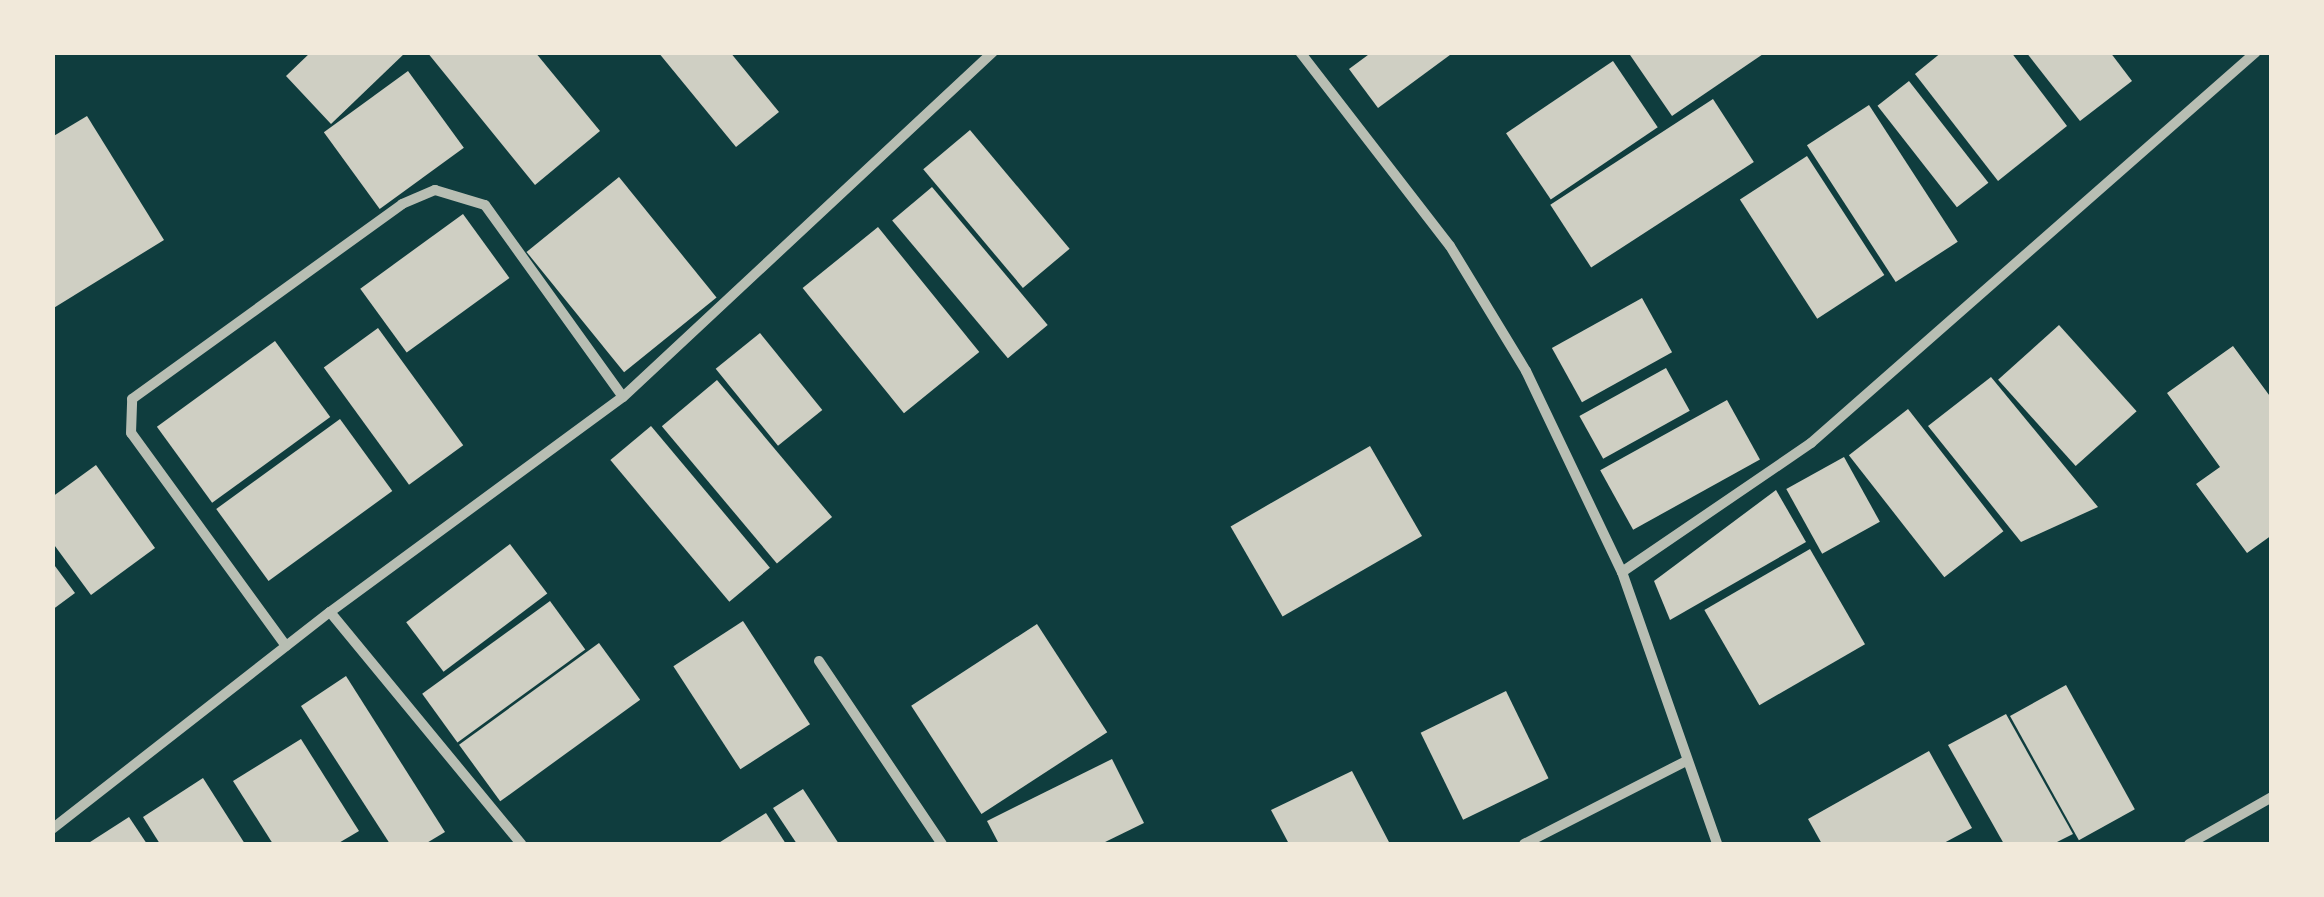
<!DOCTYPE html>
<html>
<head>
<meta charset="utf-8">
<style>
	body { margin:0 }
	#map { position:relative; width:2324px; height:897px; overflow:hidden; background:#0f3d3e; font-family:Montserrat,sans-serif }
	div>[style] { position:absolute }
	.building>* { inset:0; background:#cfcfc3; transform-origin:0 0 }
	.minor>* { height:10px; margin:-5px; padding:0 5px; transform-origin:5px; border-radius:5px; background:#b8beb3 }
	span { translate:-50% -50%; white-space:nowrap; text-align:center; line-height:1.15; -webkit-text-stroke:10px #f1e9da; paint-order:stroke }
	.frame { position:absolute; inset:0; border:55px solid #f1e9da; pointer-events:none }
</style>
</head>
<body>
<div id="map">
	<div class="building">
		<div style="clip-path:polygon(311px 52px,406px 52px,331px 124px,286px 76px)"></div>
		<div style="clip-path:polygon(427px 52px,535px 52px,600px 131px,535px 185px)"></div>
		<div style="clip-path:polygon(658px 52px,730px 52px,779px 112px,736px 147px)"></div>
		<div style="clip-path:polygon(1372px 52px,1454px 52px,1378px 108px,1349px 69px)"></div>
		<div style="clip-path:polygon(1628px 52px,1766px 52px,1672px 116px)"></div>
		<div style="clip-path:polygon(1942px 52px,2011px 52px,2067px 126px,1998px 181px,1915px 74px)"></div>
		<div style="clip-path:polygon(2026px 52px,2110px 52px,2132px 81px,2080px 121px)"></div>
		<div style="left:1613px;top:61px;width:80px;height:129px;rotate:56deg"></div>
		<div style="left:408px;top:71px;width:95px;height:104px;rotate:54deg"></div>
		<div style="left:1909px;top:81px;width:129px;height:40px;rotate:52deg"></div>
		<div style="left:1713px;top:99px;width:75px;height:194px;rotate:57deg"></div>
		<div style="left:1869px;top:105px;width:163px;height:74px;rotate:57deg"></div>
		<div style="clip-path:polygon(87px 116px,164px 240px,52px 309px,52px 137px)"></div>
		<div style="left:970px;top:130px;width:155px;height:61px;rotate:50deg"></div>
		<div style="left:1807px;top:156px;width:142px;height:80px;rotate:57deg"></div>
		<div style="left:619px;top:177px;width:155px;height:119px;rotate:51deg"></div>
		<div style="left:932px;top:187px;width:180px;height:52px;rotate:50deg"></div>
		<div style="left:463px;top:214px;width:79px;height:127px;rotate:54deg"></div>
		<div style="left:878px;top:227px;width:161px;height:97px;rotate:51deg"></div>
		<div style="left:1642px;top:298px;width:62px;height:103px;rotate:61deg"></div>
		<div style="left:2059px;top:325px;width:116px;height:82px;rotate:48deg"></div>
		<div style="left:378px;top:328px;width:145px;height:67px;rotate:54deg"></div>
		<div style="left:760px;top:333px;width:99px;height:57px;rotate:51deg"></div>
		<div style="left:275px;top:341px;width:94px;height:146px;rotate:54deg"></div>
		<div style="clip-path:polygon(2233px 346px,2272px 399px,2272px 535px,2247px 553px,2196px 484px,2220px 467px,2167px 393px)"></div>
		<div style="left:1666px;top:368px;width:49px;height:99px;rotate:61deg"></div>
		<div style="clip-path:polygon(1991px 377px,2098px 507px,2021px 542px,1928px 426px)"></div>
		<div style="left:717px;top:380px;width:179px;height:72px;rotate:50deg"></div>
		<div style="left:1727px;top:400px;width:68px;height:145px;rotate:61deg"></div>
		<div style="left:1908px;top:409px;width:155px;height:75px;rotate:52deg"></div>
		<div style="left:340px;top:419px;width:89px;height:153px;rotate:54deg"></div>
		<div style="left:651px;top:426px;width:185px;height:53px;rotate:50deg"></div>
		<div style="left:1370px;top:446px;width:104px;height:161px;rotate:60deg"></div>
		<div style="left:1844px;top:457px;width:74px;height:66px;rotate:61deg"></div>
		<div style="clip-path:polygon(96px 465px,155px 548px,91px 595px,52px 542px,52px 497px)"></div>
		<div style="clip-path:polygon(1776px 490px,1806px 542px,1670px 620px,1654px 581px)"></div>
		<div style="left:510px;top:544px;width:62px;height:130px;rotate:53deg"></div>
		<div style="left:1810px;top:549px;width:110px;height:122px;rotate:60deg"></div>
		<div style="clip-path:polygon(52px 562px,75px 593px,52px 610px)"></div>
		<div style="left:550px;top:601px;width:60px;height:158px;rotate:54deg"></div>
		<div style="left:743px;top:621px;width:123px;height:83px;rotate:57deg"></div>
		<div style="left:1037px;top:624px;width:129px;height:150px;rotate:57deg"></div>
		<div style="left:599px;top:643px;width:70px;height:173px;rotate:54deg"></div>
		<div style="clip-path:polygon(346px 676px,445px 832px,425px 844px,390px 844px,301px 706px)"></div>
		<div style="left:2066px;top:685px;width:142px;height:64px;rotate:61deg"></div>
		<div style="left:1506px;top:691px;width:97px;height:95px;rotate:64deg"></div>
		<div style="clip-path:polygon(2006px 714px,2073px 834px,2053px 844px,2004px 844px,1948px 745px)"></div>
		<div style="clip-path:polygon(301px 739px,359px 831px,337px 844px,273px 844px,233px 781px)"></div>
		<div style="clip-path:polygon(1929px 751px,1972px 828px,1942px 844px,1822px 844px,1808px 819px)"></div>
		<div style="clip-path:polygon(1112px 759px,1144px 823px,1101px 844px,999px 844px,987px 821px)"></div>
		<div style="clip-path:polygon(1352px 771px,1390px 844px,1289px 844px,1271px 810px)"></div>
		<div style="clip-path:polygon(203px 778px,245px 844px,160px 844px,143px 817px)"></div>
		<div style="clip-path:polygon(803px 789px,839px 844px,797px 844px,773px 808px)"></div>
		<div style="clip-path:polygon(766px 813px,786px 844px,717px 844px)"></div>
		<div style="clip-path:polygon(129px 817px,147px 844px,87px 844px)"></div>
	</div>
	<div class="minor">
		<div style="left:1300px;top:52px;width:245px;rotate:52.3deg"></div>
		<div style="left:1450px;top:246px;width:146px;rotate:58.7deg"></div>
		<div style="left:1526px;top:371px;width:223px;rotate:64.5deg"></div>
		<div style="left:1622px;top:572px;width:288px;rotate:70.7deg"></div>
		<div style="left:1622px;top:572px;width:229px;rotate:-34.3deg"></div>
		<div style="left:1811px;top:443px;width:592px;rotate:-41.3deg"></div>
		<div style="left:330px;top:612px;width:301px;rotate:50.5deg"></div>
		<div style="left:286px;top:646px;width:263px;rotate:-126deg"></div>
		<div style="left:131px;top:433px;width:34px;rotate:-88deg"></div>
		<div style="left:132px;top:399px;width:333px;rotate:-35.8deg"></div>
		<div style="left:402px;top:204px;width:36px;rotate:-23deg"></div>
		<div style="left:435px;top:190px;width:52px;rotate:16.7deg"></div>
		<div style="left:485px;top:205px;width:236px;rotate:54.3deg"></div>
		<div style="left:819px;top:661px;width:220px;rotate:56.1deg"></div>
		<div style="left:52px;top:829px;width:353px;rotate:-38deg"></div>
		<div style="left:330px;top:612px;width:363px;rotate:-36.3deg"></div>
		<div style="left:623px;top:397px;width:506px;rotate:-43deg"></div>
		<div style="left:1524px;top:844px;width:182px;rotate:-27.1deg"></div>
		<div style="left:2189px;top:844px;width:95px;rotate:-29.5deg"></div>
	</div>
	<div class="frame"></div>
</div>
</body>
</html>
